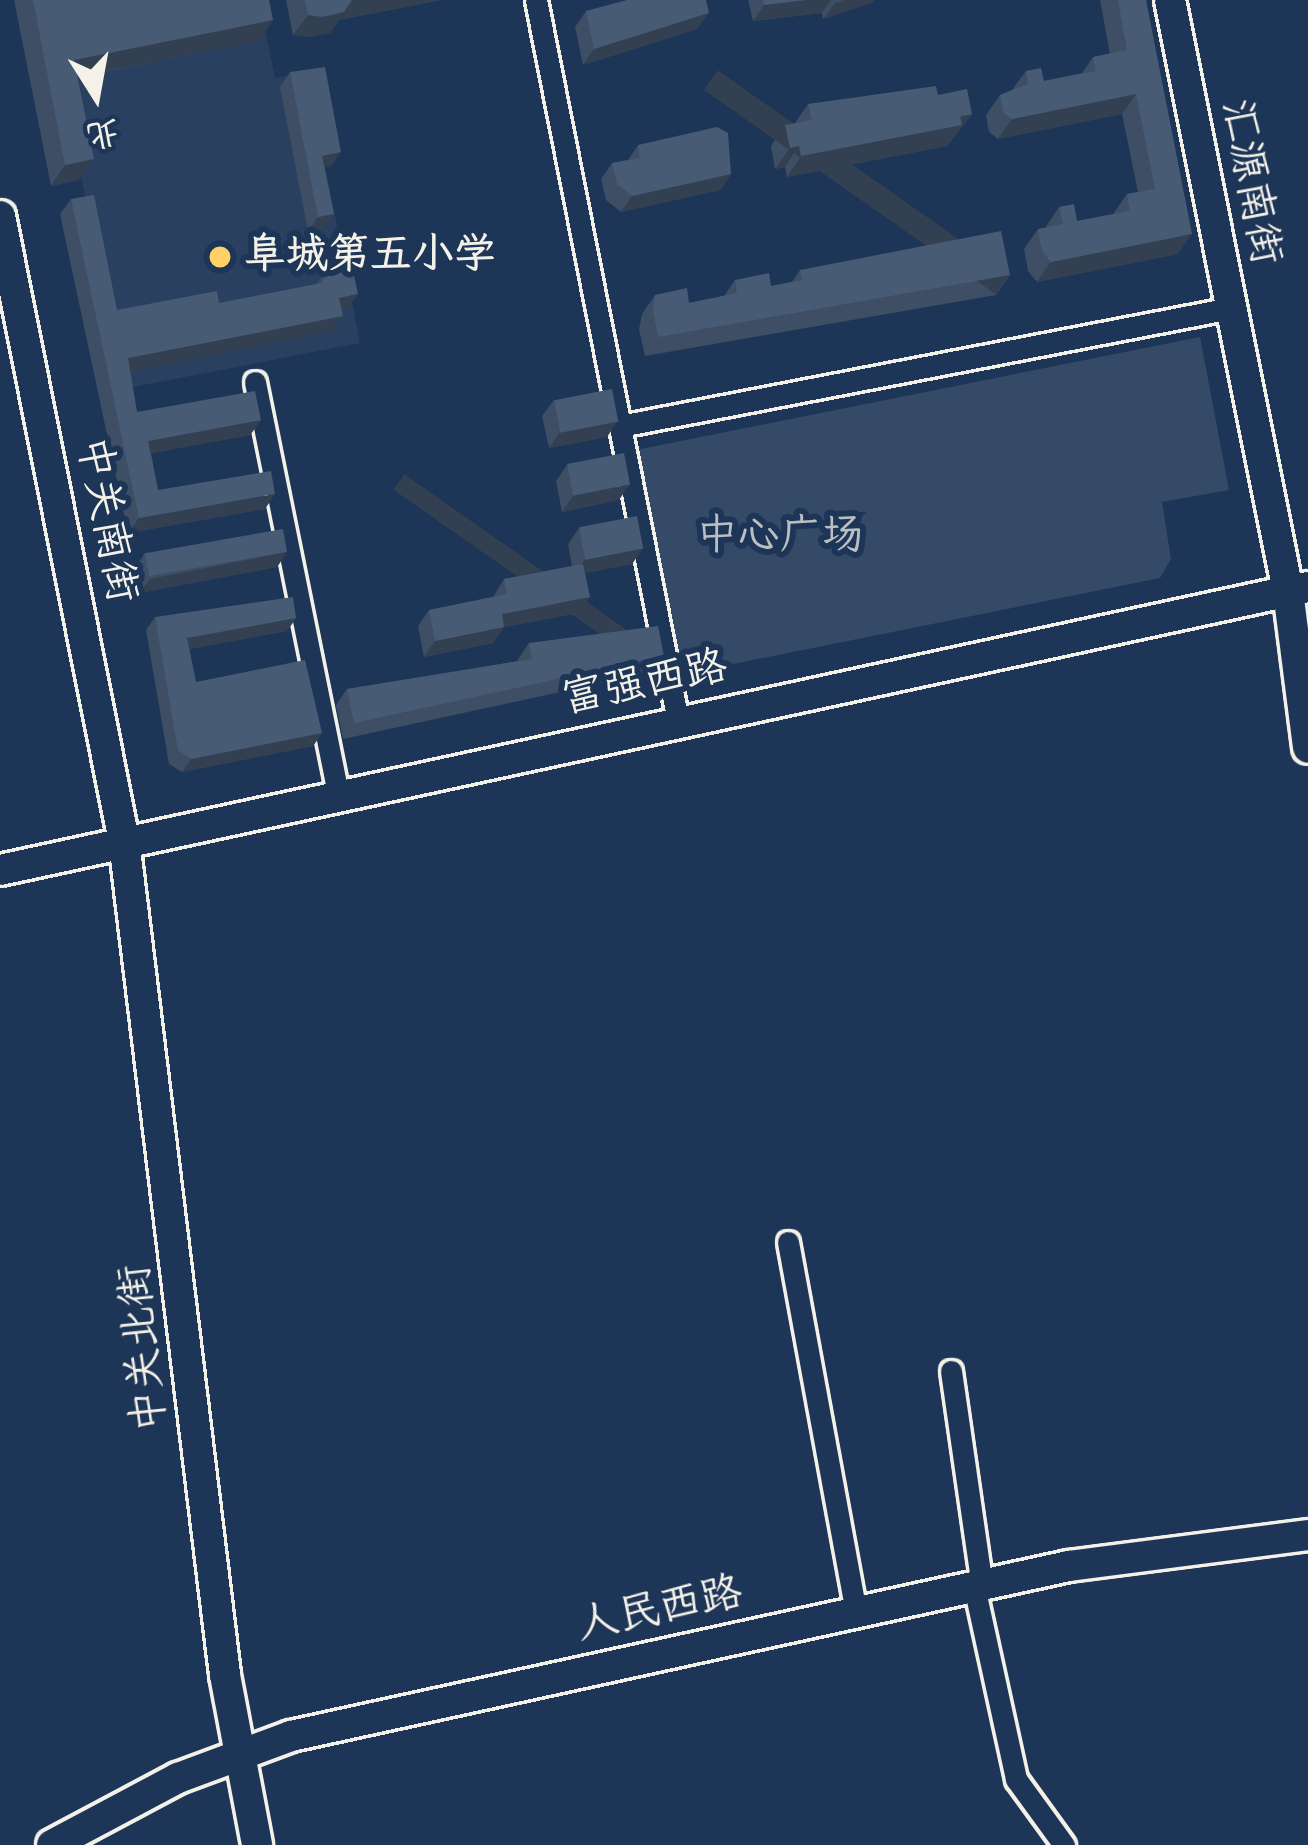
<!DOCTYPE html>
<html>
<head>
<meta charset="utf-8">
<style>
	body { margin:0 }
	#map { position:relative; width:1308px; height:1845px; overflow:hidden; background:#1d3557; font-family:"Indie Flower","LXGW WenKai TC",sans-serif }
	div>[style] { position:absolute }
	.built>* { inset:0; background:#2a4060 }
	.green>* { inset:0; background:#354a67 }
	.roads { filter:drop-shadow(3px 0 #f4f1e8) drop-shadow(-3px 0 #f4f1e8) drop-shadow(0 3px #f4f1e8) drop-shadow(0 -3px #f4f1e8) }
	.street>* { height:21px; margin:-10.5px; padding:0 10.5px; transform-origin:10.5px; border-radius:10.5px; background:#1d3557 }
	.secondary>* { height:30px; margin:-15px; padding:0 15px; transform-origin:15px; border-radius:15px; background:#1d3557 }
	.wall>* { inset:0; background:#3e4e64 }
	.shaded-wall>* { inset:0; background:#324051; transform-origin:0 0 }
	.building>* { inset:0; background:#485b74; transform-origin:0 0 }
	.dots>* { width:33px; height:33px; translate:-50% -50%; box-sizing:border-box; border:6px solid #1d3557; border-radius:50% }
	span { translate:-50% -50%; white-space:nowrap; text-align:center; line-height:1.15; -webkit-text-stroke:12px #1d3557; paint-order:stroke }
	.street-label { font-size:42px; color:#f4f1e8 }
	.poi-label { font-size:42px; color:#f4f1e8; font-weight:700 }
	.left { translate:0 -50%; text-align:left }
	.park-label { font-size:42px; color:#bbbfc1 }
	.north { position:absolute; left:36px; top:36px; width:120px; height:120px; -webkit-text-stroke:9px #1d3557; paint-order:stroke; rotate:169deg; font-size:33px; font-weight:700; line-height:48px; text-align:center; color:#f4f1e8 }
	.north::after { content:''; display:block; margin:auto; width:42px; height:54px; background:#f4f1e8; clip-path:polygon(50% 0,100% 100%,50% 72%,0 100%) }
</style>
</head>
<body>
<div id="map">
	<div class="built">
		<div style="clip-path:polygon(259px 0,275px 78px,296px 75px,316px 172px,326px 170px,360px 343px,123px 389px,51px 24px)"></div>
	</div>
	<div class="green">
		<div style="clip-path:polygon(1200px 337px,1229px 490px,1162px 502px,1171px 559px,1160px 578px,684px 674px,636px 450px)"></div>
	</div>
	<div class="roads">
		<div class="street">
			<div style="left:536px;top:0;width:735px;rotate:78.86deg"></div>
			<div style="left:255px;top:382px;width:418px;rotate:78.6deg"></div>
			<div style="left:620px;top:426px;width:622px;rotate:-10.93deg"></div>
			<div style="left:788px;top:1242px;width:376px;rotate:79.6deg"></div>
			<div style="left:951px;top:1371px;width:216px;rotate:81.8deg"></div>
			<div style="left:974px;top:1586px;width:198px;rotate:77.7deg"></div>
			<div style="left:1016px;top:1779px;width:82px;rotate:54deg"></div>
		</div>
		<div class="secondary">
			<div style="left:1170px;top:0;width:603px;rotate:78.71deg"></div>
			<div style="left:1288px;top:591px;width:158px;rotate:82.7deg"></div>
			<div style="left:0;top:216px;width:637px;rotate:78.78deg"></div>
			<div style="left:124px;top:841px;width:840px;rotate:83.09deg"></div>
			<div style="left:225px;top:1675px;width:173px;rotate:79.3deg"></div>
			<div style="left:0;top:870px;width:1338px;rotate:-12.21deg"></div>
			<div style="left:52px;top:1845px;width:143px;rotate:-28deg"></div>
			<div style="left:178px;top:1778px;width:121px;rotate:-20.4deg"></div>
			<div style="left:291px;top:1736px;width:796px;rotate:-12.33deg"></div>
			<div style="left:1069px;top:1566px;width:241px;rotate:-7.4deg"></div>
		</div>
	</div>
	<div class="wall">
		<div style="clip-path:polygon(14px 0,269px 0,259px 41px,78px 77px,79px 180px,51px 186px)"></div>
		<div style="clip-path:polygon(286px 0,441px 0,339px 20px,330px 33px,308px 37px,293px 35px)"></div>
		<div style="clip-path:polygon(748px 0,874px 0,871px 3px,823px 19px,822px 13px,753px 21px)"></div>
		<div style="clip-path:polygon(1100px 0,1146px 0,1178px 254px,1037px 282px,1028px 271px,1024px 249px,1038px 229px,1045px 228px,1059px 207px,1077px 221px,1113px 214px,1127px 194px,1138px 192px,1122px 114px,998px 139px,989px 132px,986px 115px,1000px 95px,1012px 90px,1026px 71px,1044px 81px,1082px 73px,1093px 57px,1110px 54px)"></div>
		<div style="clip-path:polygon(586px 11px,697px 29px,583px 65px,575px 27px)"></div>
		<div style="clip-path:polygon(290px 72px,331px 166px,325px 167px,324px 228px,308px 231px,280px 87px)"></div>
		<div style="clip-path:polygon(938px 95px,972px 114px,947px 146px,787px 177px,785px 167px,775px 169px,771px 146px,785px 125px,795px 123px,808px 104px)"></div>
		<div style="clip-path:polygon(638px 145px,731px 174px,720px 190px,621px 212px,606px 200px,601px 179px,612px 163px,628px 160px)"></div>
		<div style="clip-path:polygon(71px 199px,117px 310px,219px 303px,317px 284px,329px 266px,347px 309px,342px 310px,343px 316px,332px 331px,130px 371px,137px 412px,261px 420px,250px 435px,151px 453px,158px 490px,265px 509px,128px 533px,60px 214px)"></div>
		<div style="clip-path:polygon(800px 270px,1010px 275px,996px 295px,645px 356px,639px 329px,642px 314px,655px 295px,689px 303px,724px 296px,735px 280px,771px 286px,792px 282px)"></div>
		<div style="clip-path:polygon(554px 400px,607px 437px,549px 448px,542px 416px)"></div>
		<div style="clip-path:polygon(567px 465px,619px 500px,562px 512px,556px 481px)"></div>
		<div style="clip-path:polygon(579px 528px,643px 548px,632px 564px,585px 573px,590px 597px,578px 613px,504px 627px,493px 643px,424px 657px,418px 626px,429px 610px,493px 597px,504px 579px,572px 566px,568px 544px)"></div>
		<div style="clip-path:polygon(287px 552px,277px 567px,139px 593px,135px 568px,145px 553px)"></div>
		<div style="clip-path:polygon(155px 617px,296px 618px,287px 631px,189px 649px,196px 682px,322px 733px,313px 746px,182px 772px,169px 764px,146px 630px)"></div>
		<div style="clip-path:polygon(529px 643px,664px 656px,653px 672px,343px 739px,336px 705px,347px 689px,518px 661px,518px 659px)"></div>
	</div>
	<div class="shaded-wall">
		<div style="clip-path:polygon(352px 0,441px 0,339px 20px,330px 33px,308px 37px,293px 35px,308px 15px)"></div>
		<div style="clip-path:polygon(806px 0,831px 0,822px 13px,753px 21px,764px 5px)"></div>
		<div style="clip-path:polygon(844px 0,874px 0,871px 3px,823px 19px,835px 3px)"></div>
		<div style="clip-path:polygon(709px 13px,697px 29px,583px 65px,594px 49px)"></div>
		<div style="clip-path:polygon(273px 20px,259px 41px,60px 80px,74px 60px)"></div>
		<div style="clip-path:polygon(1136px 94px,1122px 114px,998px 139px,1012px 119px)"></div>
		<div style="clip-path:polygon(972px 114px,947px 146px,787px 177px,801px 156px)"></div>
		<div style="clip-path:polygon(799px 146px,785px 167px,775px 169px,790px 148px)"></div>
		<div style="clip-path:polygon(341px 152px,331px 166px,312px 170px,322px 156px)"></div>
		<div style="clip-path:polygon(94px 159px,79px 180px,51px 186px,65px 165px)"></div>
		<div style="clip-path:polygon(731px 174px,720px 190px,621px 212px,632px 196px)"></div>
		<div style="clip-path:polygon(334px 214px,324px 228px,308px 231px,318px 217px)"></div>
		<div style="clip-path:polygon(1192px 234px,1178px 254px,1037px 282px,1051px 262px)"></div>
		<div style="left:1010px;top:275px;width:24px;height:357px;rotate:125deg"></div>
		<div style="clip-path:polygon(358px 294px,347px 309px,329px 313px,339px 298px)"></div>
		<div style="clip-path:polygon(343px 316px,332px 331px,118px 374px,128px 358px)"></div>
		<div style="clip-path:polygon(261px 420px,250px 435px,138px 456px,148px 441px)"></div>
		<div style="clip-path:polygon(618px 421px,607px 437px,549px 448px,560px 432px)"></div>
		<div style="clip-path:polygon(630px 484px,619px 500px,562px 512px,573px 496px)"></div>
		<div style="clip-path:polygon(275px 494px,265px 509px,128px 533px,139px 518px)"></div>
		<div style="clip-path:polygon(643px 548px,632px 564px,574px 575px,585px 559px)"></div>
		<div style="clip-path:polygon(287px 552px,277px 567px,139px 593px,150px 579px)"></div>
		<div style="clip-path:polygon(590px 597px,578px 613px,490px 630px,502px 614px)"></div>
		<div style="clip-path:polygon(296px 618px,287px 631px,178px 651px,187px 638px)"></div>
		<div style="clip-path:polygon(504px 627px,493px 643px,424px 657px,435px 641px)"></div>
		<div style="left:664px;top:656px;width:19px;height:317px;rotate:125deg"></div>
		<div style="clip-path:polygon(322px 733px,313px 746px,182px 772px,191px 759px)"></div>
	</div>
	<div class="building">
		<div style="clip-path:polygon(33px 0,269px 0,273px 20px,74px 60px,94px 159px,65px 165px)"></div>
		<div style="clip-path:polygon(305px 0,352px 0,344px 12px,322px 17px,308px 15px)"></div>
		<div style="clip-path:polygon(627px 0,706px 0,709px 13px,594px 49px,586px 11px)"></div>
		<div style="clip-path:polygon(763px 0,806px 0,764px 5px)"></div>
		<div style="clip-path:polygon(1118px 0,1146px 0,1192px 234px,1051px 262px,1042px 251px,1038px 229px,1063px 224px,1059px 207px,1074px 204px,1077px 221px,1130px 211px,1127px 194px,1155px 189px,1136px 94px,1012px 119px,1003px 112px,1000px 95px,1028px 84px,1026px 71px,1041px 68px,1044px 81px,1096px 71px,1093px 57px,1127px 50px)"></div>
		<div style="clip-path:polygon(325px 67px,341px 152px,322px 156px,334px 214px,318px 217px,290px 72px)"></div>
		<div style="clip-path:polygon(936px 86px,938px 95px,967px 89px,972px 114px,960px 116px,962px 125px,801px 156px,799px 146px,790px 148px,785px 125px,812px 120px,808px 104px)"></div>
		<div style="clip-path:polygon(717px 127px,728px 133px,731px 174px,632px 196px,617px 184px,612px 163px,640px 158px,638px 145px)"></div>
		<div style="clip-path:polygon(94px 195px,117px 310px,217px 291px,219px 303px,322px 283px,329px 266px,351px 262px,358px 294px,339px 298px,343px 316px,128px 358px,137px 412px,255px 391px,261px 420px,148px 441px,158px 490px,271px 471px,275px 494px,139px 518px,71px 199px)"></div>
		<div style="clip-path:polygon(1001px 231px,1010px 275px,658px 337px,653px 310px,655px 295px,687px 288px,689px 303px,737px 293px,735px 280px,769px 273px,771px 286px,802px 280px,800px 270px)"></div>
		<div style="left:612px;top:389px;width:33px;height:59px;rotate:79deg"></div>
		<div style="left:624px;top:453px;width:32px;height:58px;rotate:79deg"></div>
		<div style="left:637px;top:516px;width:33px;height:59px;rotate:79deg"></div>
		<div style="left:283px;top:529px;width:23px;height:140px;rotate:80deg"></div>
		<div style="clip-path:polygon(583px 564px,590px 597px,502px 614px,504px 627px,435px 641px,429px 610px,507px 594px,504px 579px)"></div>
		<div style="clip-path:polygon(293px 597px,296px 618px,187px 638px,196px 682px,305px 660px,322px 733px,191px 759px,178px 750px,155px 617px)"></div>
		<div style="clip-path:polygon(658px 626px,664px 656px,354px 723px,347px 689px,532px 659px,529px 643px)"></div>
	</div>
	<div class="dots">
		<div style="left:220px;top:257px;background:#ffd166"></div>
	</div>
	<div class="street-label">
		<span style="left:1249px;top:182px;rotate:79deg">汇源南街</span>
		<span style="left:105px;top:520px;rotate:79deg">中关南街</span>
		<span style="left:645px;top:685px;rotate:-12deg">富强西路</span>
		<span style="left:145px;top:1348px;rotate:-96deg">中关北街</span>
		<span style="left:660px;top:1611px;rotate:-12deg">人民西路</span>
	</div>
	<div class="poi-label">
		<span class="left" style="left:244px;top:257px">阜城第五小学</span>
	</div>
	<div class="park-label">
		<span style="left:780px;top:538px">中心广场</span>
	</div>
	<div class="north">北</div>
</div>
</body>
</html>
